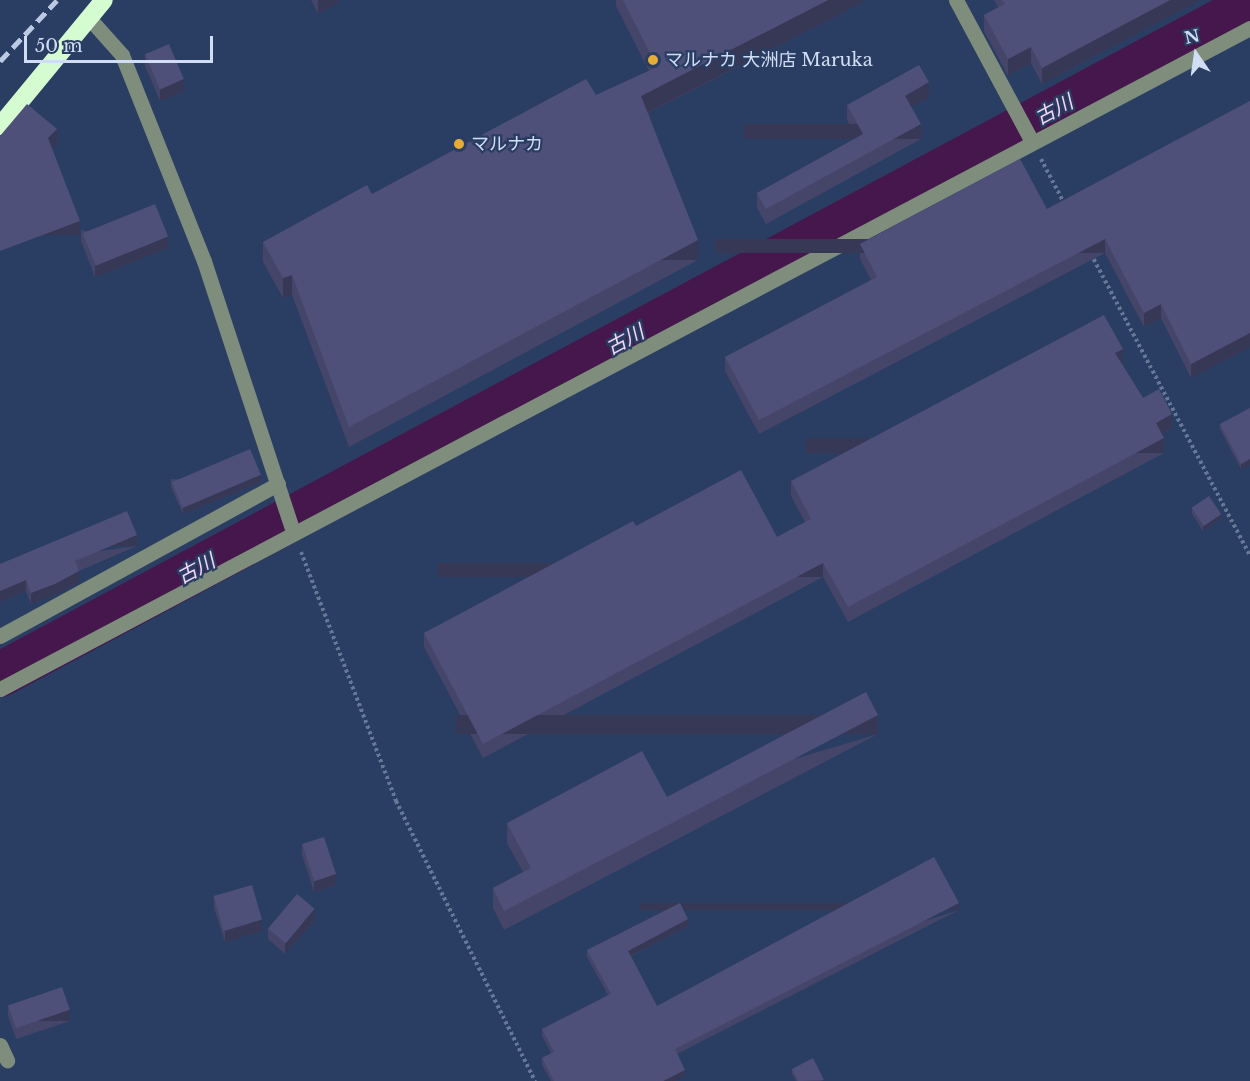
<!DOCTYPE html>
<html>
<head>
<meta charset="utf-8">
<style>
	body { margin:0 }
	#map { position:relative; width:1250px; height:1081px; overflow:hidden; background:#2a3d62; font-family:"Libre Baskerville","Noto Sans JP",serif }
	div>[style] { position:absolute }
	.river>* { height:45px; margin:-22.5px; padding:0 22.5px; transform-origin:22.5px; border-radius:22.5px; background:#45174c }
	.path>* { height:4px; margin-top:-2px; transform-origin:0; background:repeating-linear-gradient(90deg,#667797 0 3px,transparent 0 6px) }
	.minor>* { height:15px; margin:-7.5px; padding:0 7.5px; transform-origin:7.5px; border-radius:7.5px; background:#7e8d7c }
	.highway>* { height:18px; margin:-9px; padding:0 9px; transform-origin:9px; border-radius:9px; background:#d5fbd1 }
	.rail>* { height:4.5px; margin-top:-2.25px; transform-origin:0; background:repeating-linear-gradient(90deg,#bcc9e2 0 12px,transparent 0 18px) }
	.wall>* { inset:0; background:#444569 }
	.shaded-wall>* { inset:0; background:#373855; transform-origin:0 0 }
	.building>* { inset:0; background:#4f507a; transform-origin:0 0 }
	.dots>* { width:16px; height:16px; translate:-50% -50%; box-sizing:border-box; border:3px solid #2a3d62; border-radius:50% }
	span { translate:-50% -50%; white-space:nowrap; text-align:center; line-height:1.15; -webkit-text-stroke:4.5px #2a3d62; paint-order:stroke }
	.poi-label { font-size:18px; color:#d1ddf4 }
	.left { translate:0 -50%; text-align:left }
	.water-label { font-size:20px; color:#f5d8f9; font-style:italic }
	.north { position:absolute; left:1166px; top:24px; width:60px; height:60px; -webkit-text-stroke:4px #2a3d62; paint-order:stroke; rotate:347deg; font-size:16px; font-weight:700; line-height:24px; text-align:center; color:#d1ddf4 }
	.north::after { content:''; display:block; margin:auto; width:21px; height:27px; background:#d1ddf4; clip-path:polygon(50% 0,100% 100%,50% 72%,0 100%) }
	.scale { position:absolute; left:24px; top:36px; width:189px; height:27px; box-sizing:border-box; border:3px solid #d1ddf4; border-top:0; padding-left:8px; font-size:18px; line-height:21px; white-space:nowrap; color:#d1ddf4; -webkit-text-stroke:4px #2a3d62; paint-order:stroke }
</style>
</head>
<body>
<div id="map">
	<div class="river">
		<div style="left:0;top:674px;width:1418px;rotate:-28.16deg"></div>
	</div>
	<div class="path">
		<div style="left:1041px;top:159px;width:50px;rotate:62.4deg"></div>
		<div style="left:1091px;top:254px;width:340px;rotate:62.2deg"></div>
		<div style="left:301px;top:552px;width:267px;rotate:69.1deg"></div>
		<div style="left:396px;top:801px;width:313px;rotate:63.6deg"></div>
	</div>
	<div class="minor">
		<div style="left:956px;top:0;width:161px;rotate:61.8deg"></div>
		<div style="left:89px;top:18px;width:50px;rotate:48.3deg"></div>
		<div style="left:122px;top:55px;width:222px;rotate:68.3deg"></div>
		<div style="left:204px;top:261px;width:285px;rotate:71.8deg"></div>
		<div style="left:0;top:636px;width:317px;rotate:-28.7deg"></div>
		<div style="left:0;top:689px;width:1414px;rotate:-27.87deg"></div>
		<div style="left:0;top:1045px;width:17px;rotate:65deg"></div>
	</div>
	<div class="highway">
		<div style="left:0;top:126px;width:163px;rotate:-50.5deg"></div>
	</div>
	<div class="rail">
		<div style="left:0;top:61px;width:83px;rotate:-46.9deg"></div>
	</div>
	<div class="wall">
		<div style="clip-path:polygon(311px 0,338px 0,338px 3px,318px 14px)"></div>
		<div style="clip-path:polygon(616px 0,867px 0,648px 113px,698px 260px,349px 447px,292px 295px,283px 298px,263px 262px,263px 242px,596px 95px,649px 71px,616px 6px)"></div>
		<div style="clip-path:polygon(994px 0,1200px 0,1042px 84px,1031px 63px,1008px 76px,984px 31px,984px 15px,998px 7px)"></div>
		<div style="clip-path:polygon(145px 55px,184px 91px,160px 101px,145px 66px)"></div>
		<div style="clip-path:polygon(929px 97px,911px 107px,921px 139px,766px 224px,757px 208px,757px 193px,857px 138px,847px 120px,847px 105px)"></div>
		<div style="clip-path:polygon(1250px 101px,1250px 347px,1191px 378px,1161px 318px,1144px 327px,1105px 253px,759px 434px,725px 371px,725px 357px,871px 280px,860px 259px,860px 244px,1047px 209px)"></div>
		<div style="clip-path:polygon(81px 230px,168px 248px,95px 277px,81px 241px)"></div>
		<div style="clip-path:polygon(1123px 363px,1122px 364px,1143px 398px,1172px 428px,1162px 434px,1164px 453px,848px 622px,823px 577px,483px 758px,424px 647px,424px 633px,636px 526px,777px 537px,805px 522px,791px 496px,791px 481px)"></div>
		<div style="clip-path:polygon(1250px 408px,1250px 465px,1241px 469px,1220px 429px,1220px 424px)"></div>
		<div style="clip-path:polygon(171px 479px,261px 482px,183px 514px,171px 487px)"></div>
		<div style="clip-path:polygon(1192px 508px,1221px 519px,1203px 531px,1192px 514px)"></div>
		<div style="clip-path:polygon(137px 546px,79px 571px,79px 582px,55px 595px,31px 604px,26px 591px,0 602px,0 564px)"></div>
		<div style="clip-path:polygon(878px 734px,504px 930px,493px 908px,493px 888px,523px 872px,507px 843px,507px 823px,667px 797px)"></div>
		<div style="clip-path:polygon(302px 844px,336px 885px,314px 892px,302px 855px)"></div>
		<div style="clip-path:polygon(214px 897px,262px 931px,225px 942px,214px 908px)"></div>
		<div style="clip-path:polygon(959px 910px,677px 1054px,685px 1076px,676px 1081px,551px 1081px,542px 1065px,542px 1058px,551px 1053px,542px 1036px,542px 1029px,608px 995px,587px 957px,587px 950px,688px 926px,631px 956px,657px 1006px)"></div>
		<div style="clip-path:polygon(315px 920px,285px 954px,268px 939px,268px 928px)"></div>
		<div style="clip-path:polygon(8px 1005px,70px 1021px,16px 1039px,8px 1016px)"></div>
		<div style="clip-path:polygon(792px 1069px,824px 1081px,796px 1081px,792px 1074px)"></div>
	</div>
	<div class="shaded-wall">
		<div style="clip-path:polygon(318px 0,338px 0,338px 3px,318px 14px)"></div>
		<div style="clip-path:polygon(828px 0,867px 0,641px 116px,641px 96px)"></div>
		<div style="clip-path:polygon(1170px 0,1200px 0,1042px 84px,1042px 68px)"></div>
		<div style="clip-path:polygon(1031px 47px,1031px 63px,1008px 76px,1008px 59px)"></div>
		<div style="clip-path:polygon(184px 79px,184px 91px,160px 101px,160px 90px)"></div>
		<div style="clip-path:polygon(929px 82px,929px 97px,905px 111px,905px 96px)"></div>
		<div style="left:921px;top:124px;width:15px;height:177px;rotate:90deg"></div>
		<div style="clip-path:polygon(57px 129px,57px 144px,48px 153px,48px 138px)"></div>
		<div style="left:80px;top:221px;width:14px;height:85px;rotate:90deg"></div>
		<div style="clip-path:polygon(168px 237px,168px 248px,95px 277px,95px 265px)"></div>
		<div style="left:1105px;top:239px;width:14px;height:390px;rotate:90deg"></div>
		<div style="left:698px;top:240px;width:20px;height:396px;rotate:90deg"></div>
		<div style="clip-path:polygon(292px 275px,292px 295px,283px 298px,283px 278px)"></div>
		<div style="clip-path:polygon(1161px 304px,1161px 318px,1144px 327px,1144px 313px)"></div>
		<div style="clip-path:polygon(1250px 333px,1250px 347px,1191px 378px,1191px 364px)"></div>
		<div style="clip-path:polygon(1123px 349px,1123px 363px,1115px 367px,1115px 353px)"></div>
		<div style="clip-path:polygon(1172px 414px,1172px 428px,1156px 437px,1156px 423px)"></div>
		<div style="left:1164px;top:438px;width:15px;height:358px;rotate:90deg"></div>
		<div style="clip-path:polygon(1250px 459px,1250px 465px,1241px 469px,1241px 464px)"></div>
		<div style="clip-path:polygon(261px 475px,261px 482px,183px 514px,183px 506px)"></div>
		<div style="clip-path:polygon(1221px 514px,1221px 519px,1203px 531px,1203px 526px)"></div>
		<div style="left:137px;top:535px;width:11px;height:67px;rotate:90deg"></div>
		<div style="left:823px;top:563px;width:14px;height:385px;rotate:90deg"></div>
		<div style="clip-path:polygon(79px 571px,79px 582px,55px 595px,31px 604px,31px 593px)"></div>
		<div style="clip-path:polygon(26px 580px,26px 591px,0 602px,0 591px)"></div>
		<div style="left:878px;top:715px;width:19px;height:422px;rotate:90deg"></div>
		<div style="clip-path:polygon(336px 874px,336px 885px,314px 892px,314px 881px)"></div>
		<div style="left:959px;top:903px;width:7px;height:319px;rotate:90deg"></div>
		<div style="clip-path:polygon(315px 909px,315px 920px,285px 954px,285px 943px)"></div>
		<div style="clip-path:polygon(688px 919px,688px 926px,628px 957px,628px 951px)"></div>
		<div style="clip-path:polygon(262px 920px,262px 931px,225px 942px,225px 931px)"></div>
		<div style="left:70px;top:1010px;width:11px;height:57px;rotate:90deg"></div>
		<div style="clip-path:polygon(685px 1070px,685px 1076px,676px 1081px,663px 1081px)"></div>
	</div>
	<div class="building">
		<div style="clip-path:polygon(623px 0,828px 0,641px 96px,698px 240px,349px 427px,292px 275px,283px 278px,263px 242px,367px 185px,372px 194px,586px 79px,596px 95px,657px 67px)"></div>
		<div style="clip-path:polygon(1002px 0,1170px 0,1042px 68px,1031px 47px,1008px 59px,984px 15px,1005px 4px)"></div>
		<div style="left:169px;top:44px;width:38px;height:26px;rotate:67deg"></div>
		<div style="clip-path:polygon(919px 65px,929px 82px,905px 96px,921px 124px,766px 209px,757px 193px,863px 134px,847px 105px)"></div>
		<div style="clip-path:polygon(1250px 101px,1250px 333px,1191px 364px,1161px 304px,1144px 313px,1105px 239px,759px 420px,725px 357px,877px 277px,860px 244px,1020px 159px,1047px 209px)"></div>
		<div style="clip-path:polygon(27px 104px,57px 129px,48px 138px,80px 221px,0 251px,0 136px)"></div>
		<div style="left:155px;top:204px;width:35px;height:78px;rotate:68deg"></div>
		<div style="clip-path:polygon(1104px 315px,1123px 349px,1115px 353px,1143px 398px,1159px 389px,1172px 414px,1156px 423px,1164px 438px,848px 607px,823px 563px,483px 744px,424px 633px,633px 521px,636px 526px,741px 470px,777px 537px,811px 519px,791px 481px)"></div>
		<div style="clip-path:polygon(1250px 408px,1250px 459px,1241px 464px,1220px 424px)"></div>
		<div style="left:250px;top:449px;width:28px;height:85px;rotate:67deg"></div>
		<div style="left:1209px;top:496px;width:22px;height:21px;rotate:56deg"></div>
		<div style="clip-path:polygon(127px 511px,137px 535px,75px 561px,79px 571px,55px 584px,31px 593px,26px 580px,0 591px,0 564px)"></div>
		<div style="clip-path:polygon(866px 692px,878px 715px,504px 911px,493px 888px,531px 868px,507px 823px,642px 751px,667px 797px)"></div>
		<div style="left:324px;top:837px;width:39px;height:23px;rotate:72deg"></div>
		<div style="clip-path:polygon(934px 857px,959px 903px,675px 1049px,685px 1070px,663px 1081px,554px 1081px,542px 1058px,554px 1052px,542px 1029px,611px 994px,587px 950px,680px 903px,688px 919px,628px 951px,657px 1006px)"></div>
		<div style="left:252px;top:885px;width:36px;height:40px;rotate:74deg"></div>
		<div style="left:297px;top:894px;width:23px;height:45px;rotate:40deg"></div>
		<div style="left:62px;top:987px;width:24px;height:57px;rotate:71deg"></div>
		<div style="clip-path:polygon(813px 1058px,824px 1080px,798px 1081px,792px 1069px)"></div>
	</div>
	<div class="dots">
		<div style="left:653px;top:60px;background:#e5ad35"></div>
		<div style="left:459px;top:144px;background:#e5ad35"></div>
	</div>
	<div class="poi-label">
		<span class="left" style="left:665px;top:60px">マルナカ 大洲店 Maruka</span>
		<span class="left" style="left:471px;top:144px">マルナカ</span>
	</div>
	<div class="water-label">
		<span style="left:1054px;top:110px;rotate:-28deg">古川</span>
		<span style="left:625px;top:340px;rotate:-28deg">古川</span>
		<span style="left:196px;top:569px;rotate:-28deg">古川</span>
	</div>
	<div class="north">N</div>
	<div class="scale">50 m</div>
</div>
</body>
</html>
